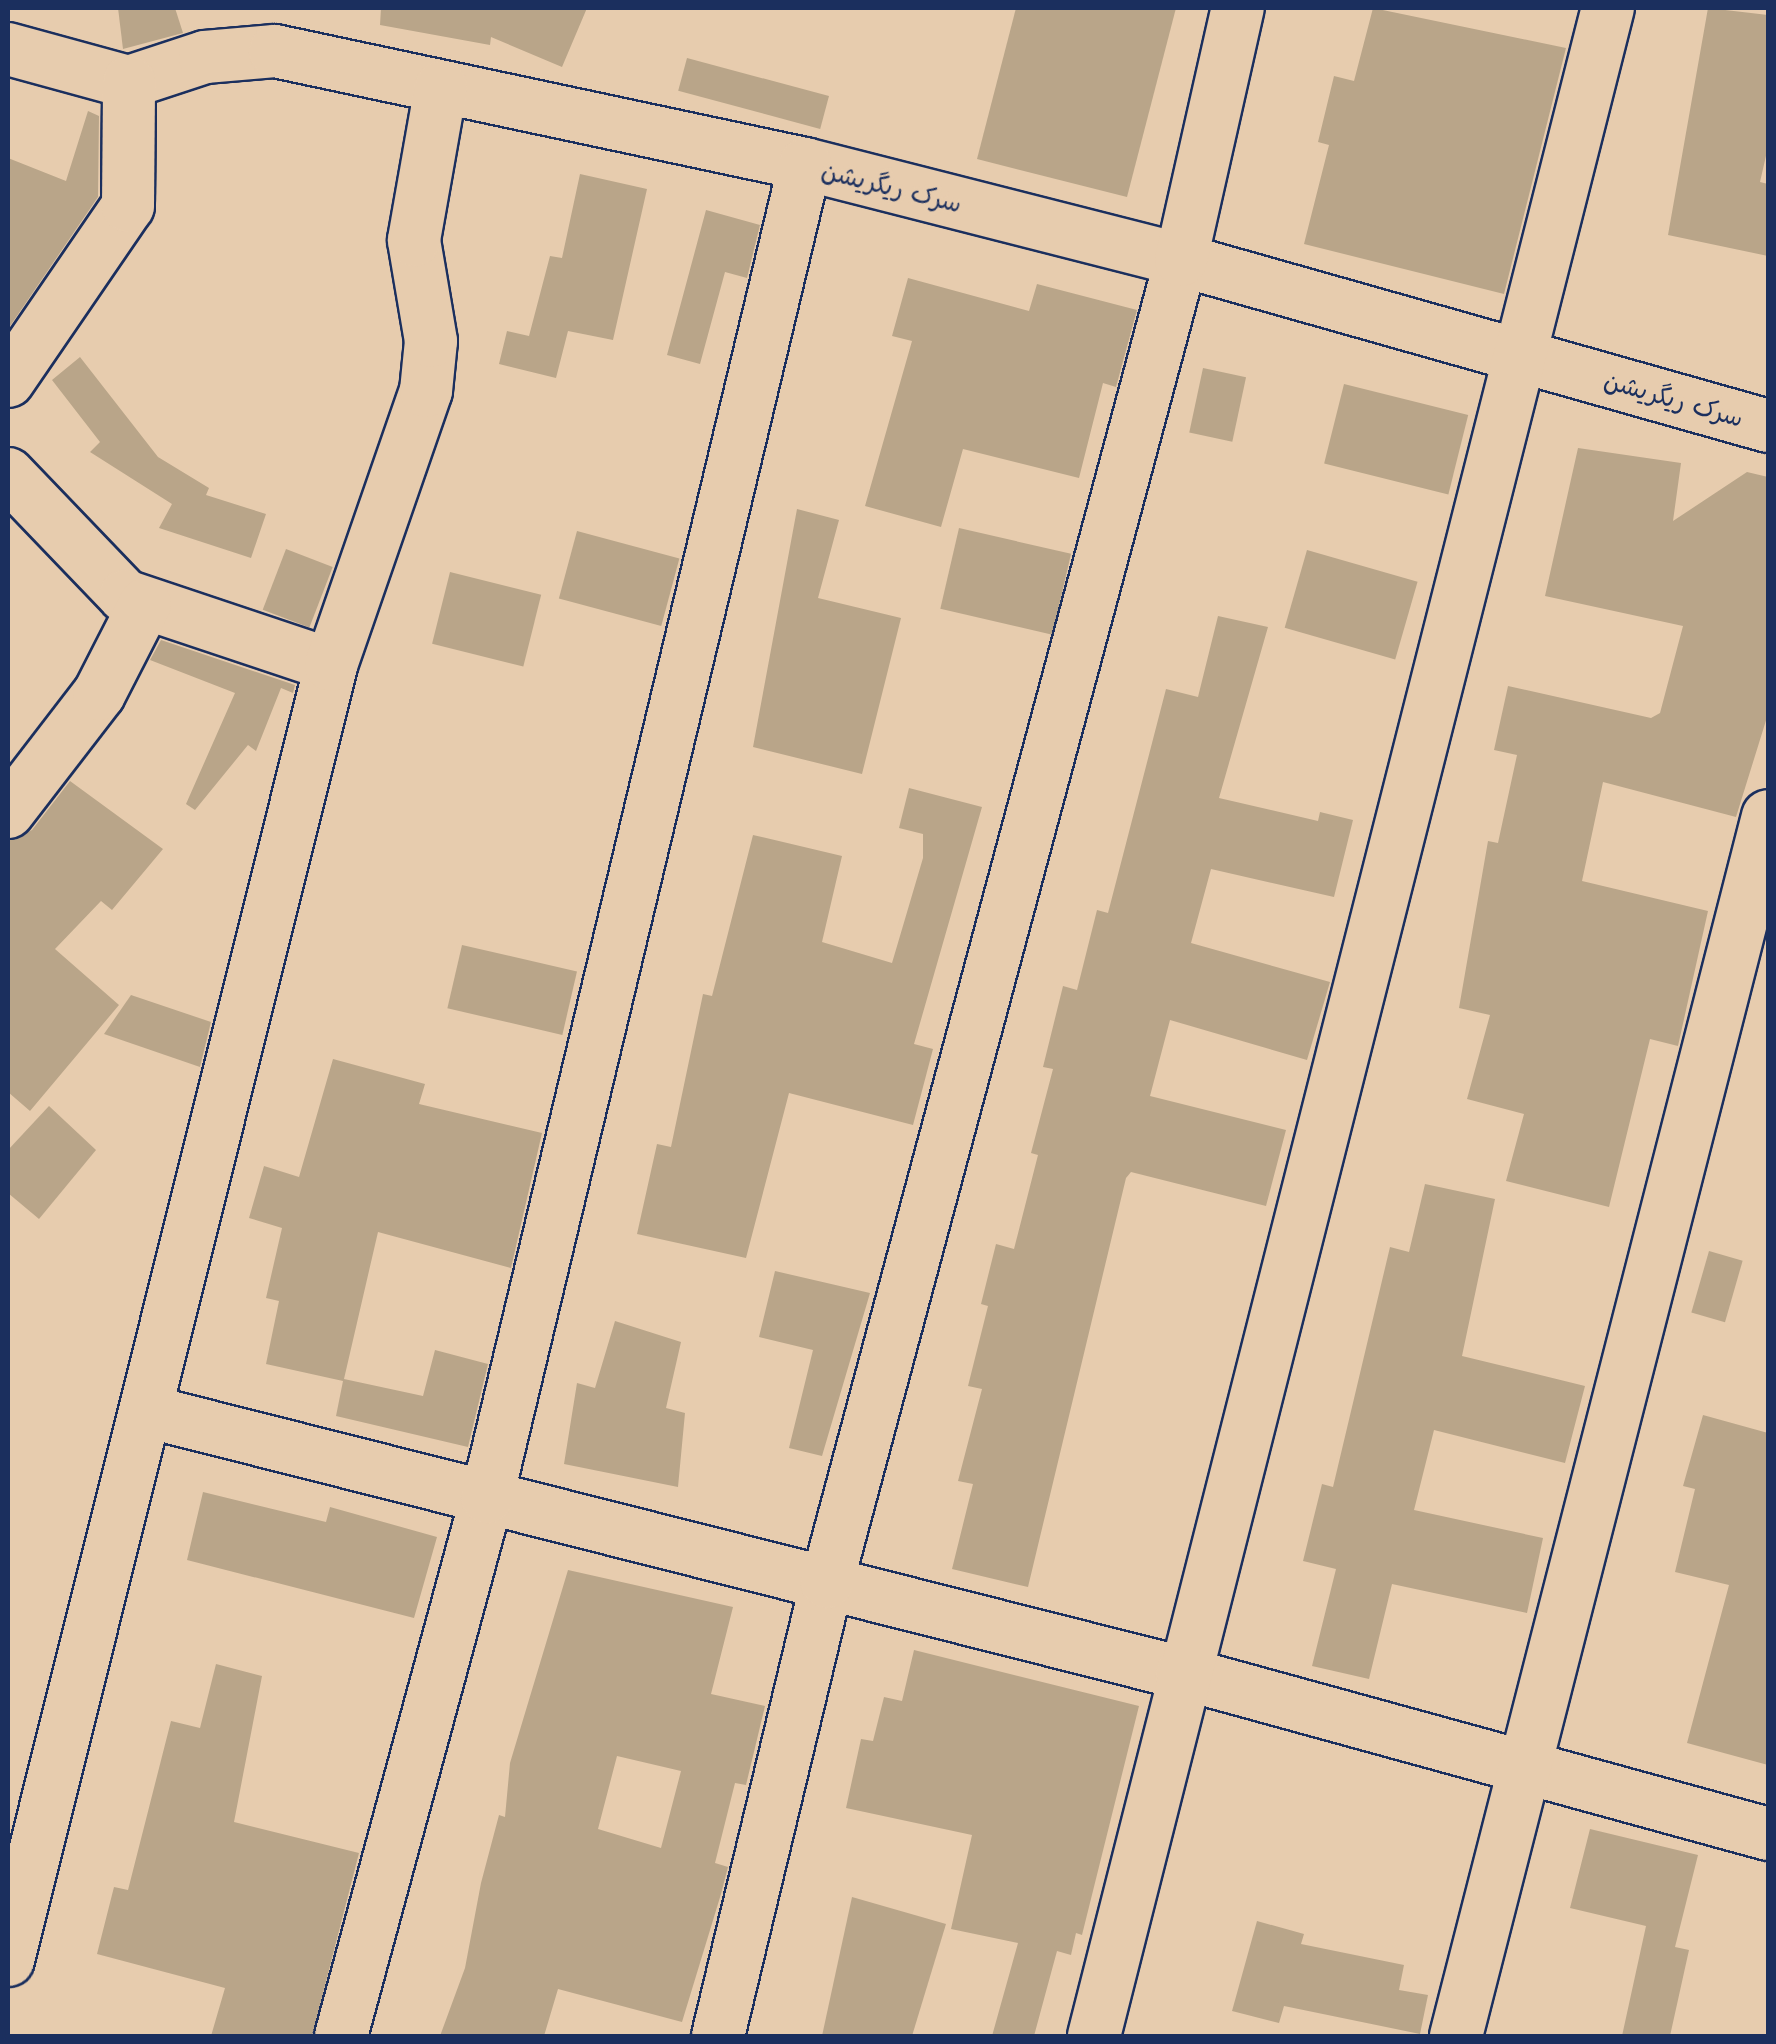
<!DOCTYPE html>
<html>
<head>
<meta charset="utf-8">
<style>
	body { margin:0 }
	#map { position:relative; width:1776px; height:2044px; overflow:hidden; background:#e7ccae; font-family:"Playpen Sans","Playpen Sans Arabic",sans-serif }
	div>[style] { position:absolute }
	.building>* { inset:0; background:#b9a589; transform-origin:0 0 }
	.roads { filter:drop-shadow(2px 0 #1b2f5e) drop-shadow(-2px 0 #1b2f5e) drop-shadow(0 2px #1b2f5e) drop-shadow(0 -2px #1b2f5e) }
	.street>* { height:52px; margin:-26px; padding:0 26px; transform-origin:26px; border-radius:26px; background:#e7ccae }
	span { translate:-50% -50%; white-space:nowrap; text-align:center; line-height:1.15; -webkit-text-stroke:8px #e7ccae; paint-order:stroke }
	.street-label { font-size:25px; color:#1b2f5e }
	.frame { position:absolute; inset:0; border:10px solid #1b2f5e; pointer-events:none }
</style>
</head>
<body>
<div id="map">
	<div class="building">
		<div style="clip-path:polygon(118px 8px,175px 8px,183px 33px,123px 49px)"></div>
		<div style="clip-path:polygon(381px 8px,587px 8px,562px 67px,491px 37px,490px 45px,380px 25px)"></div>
		<div style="clip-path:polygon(1016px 8px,1176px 8px,1127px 197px,977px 159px)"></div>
		<div style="clip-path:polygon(1373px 8px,1566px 48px,1504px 294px,1304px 244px,1329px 145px,1318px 142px,1334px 76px,1354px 81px)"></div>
		<div style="clip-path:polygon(1708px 8px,1768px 15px,1768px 147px,1760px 182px,1768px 184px,1768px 256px,1668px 235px)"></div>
		<div style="left:687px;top:58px;width:147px;height:34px;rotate:15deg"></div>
		<div style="clip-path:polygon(88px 111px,99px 116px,98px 197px,8px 329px,8px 158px,66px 181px)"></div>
		<div style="clip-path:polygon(580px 174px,647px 189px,613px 340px,568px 331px,556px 378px,499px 364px,507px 331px,529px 336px,550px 256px,562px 258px)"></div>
		<div style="clip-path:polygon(706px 210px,760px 225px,747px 278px,725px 272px,700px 364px,667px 355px)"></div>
		<div style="clip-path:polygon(908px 278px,1029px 311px,1037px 284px,1137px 310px,1116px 387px,1103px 383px,1079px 478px,963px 449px,941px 527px,865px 506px,912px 341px,892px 336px)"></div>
		<div style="clip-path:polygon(80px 357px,158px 457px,209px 488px,206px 495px,266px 514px,251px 558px,159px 528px,172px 504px,90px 452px,100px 442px,52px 380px)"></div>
		<div style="left:1203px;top:368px;width:44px;height:66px;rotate:12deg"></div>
		<div style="left:1344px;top:384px;width:128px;height:82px;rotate:14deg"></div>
		<div style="clip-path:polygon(1578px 448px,1681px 463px,1673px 521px,1747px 472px,1768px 477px,1768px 714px,1736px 817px,1603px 782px,1582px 881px,1708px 911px,1678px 1046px,1650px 1039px,1609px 1207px,1506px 1181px,1524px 1114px,1467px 1099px,1490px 1015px,1459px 1008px,1488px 841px,1498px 843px,1517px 755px,1494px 750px,1508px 686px,1651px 718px,1660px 713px,1683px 626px,1545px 596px)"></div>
		<div style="clip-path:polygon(797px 509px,839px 520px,818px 598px,901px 618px,862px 774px,753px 747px)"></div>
		<div style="left:959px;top:528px;width:115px;height:83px;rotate:13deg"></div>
		<div style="left:577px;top:531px;width:106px;height:70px;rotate:15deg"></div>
		<div style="left:286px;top:549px;width:50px;height:65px;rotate:21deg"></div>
		<div style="left:1307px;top:550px;width:115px;height:81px;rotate:16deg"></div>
		<div style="left:450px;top:572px;width:94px;height:74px;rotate:14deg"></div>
		<div style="clip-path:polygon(1218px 616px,1268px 627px,1219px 798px,1318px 821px,1320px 812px,1353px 820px,1334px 897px,1211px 869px,1191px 943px,1330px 982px,1307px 1060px,1170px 1020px,1150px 1096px,1286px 1130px,1266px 1206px,1131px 1172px,1126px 1178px,1028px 1587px,952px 1569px,973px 1484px,958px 1481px,982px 1389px,968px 1386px,988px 1306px,981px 1304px,996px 1244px,1014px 1249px,1038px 1155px,1031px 1153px,1053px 1069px,1043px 1067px,1063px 986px,1077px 990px,1097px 910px,1108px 913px,1166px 689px,1198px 697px)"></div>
		<div style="clip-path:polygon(161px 640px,295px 685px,293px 693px,281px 688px,256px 751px,248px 745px,195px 810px,186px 804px,235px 693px,150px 660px)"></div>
		<div style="clip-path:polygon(70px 781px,163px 849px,112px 910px,101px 901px,55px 949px,119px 1005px,30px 1111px,8px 1092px,8px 841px,32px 830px)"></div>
		<div style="clip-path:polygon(909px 788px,982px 807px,914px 1044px,933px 1049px,913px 1125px,789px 1093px,746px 1258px,637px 1234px,657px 1144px,671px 1147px,703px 994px,712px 996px,753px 835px,842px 856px,822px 942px,892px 963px,923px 858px,923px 834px,899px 828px)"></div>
		<div style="left:462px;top:945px;width:118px;height:65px;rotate:13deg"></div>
		<div style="clip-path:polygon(131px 995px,211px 1022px,200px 1067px,104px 1034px)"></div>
		<div style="clip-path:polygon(333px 1059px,425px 1084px,419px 1104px,542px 1133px,511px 1268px,378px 1232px,344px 1379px,423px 1396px,435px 1350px,488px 1364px,468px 1447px,336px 1416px,343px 1381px,266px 1364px,279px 1301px,266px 1298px,282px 1228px,249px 1218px,264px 1166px,299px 1177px)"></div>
		<div style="clip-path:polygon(49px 1106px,96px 1150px,39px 1219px,8px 1193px,8px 1150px)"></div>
		<div style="clip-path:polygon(1425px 1184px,1495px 1199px,1462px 1356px,1585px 1386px,1565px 1463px,1434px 1430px,1414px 1510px,1543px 1538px,1527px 1613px,1392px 1584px,1369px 1679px,1312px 1666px,1336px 1569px,1303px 1561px,1322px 1484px,1333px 1487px,1390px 1247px,1409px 1252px)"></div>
		<div style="left:1709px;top:1251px;width:35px;height:64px;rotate:16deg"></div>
		<div style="clip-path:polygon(775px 1271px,870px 1293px,822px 1456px,789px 1448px,813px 1350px,759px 1337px)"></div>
		<div style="clip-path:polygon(615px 1321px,681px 1342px,666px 1408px,685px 1413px,678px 1487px,564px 1464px,577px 1383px,595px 1388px)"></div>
		<div style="clip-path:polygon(1703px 1415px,1768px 1433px,1768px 1765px,1687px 1743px,1729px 1585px,1675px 1572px,1695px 1489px,1683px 1486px)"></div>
		<div style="clip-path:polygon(203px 1492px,326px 1522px,330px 1507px,437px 1537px,414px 1618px,187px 1560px)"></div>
		<div style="clip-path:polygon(evenodd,568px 1570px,733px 1607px,711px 1694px,765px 1706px,746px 1785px,735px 1783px,715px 1863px,728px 1867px,721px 1894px,682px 2022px,558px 1989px,544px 2036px,440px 2036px,465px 1968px,481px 1883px,499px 1815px,505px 1817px,510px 1763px,568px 1570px,617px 1756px,681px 1771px,661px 1848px,598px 1829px,617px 1756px)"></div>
		<div style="clip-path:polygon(914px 1650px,1139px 1706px,1082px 1935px,1076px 1933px,1071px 1955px,1057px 1951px,1034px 2036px,992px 2036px,1018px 1943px,951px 1929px,972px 1835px,846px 1808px,861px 1739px,873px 1741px,884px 1697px,902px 1701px)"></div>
		<div style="clip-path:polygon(216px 1664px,262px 1676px,234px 1822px,359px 1853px,312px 2036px,211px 2036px,225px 1988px,97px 1954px,114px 1887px,128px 1890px,171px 1721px,200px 1728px)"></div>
		<div style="clip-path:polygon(1590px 1829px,1698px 1855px,1675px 1947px,1689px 1950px,1670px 2036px,1622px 2036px,1646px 1926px,1570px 1908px)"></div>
		<div style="clip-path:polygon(852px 1897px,946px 1924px,912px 2036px,822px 2036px)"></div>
		<div style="clip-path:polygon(1257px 1921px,1304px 1934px,1301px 1944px,1404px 1965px,1399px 1990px,1428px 1995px,1420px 2034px,1284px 2006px,1279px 2023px,1232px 2011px)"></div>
	</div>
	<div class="roads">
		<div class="street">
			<div style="left:8px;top:49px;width:125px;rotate:15.3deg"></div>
			<div style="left:129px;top:82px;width:80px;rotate:-18.2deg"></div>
			<div style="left:205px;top:57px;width:70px;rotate:-4.9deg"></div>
			<div style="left:275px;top:51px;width:542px;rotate:12.04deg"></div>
			<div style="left:805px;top:164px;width:388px;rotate:14.3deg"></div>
			<div style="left:1181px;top:260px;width:610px;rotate:15.79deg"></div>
			<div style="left:8px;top:381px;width:212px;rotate:-55.6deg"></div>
			<div style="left:128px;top:206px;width:124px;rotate:-89.5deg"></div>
			<div style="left:8px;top:474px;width:169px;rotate:46.2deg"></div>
			<div style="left:125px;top:596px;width:217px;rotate:18.5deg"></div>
			<div style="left:8px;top:812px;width:149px;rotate:-52.4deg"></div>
			<div style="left:99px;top:694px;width:101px;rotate:-62.9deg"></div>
			<div style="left:146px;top:1411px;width:1069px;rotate:14.19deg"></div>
			<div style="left:1182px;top:1673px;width:608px;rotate:15.36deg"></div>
			<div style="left:8px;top:1960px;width:1335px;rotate:-75.99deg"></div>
			<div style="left:331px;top:665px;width:290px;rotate:-70.9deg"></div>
			<div style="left:426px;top:391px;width:50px;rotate:-84.3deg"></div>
			<div style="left:431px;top:341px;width:102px;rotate:-99.6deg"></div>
			<div style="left:414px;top:240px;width:155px;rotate:-80deg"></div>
			<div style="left:341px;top:2036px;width:558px;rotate:-74.84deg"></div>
			<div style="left:487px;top:1497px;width:1370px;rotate:-76.58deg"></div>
			<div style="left:718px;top:2036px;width:467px;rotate:-76.5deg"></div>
			<div style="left:827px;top:1582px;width:1369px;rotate:-75.01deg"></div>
			<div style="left:1181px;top:260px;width:258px;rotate:-77.3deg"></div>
			<div style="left:1094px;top:2036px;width:2092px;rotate:-75.78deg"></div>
			<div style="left:1456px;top:2036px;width:1259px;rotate:-75.65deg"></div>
		</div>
	</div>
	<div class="street-label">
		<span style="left:892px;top:186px;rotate:14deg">سرک ریگریشن</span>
		<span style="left:1674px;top:398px;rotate:16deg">سرک ریگریشن</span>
	</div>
	<div class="frame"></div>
</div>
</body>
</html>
